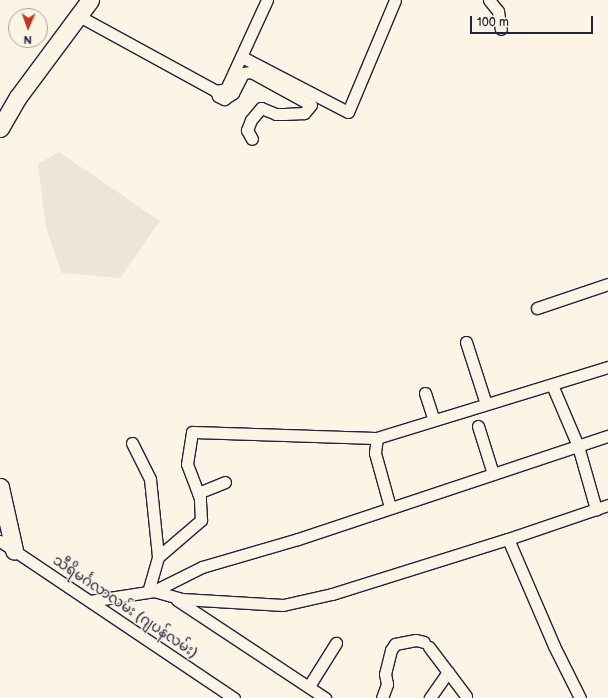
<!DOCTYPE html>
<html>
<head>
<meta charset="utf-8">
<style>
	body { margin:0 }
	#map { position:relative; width:608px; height:698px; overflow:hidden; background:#fcf5e5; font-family:"Balsamiq Sans","Noto Sans Myanmar",sans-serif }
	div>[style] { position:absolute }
	.built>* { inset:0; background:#ece5d8 }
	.roads { filter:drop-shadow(1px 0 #22223b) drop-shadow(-1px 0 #22223b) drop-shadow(0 1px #22223b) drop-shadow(0 -1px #22223b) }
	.minor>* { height:11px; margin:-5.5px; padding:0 5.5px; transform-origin:5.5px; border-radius:5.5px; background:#fcf5e5 }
	.highway>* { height:17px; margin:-8.5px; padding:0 8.5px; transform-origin:8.5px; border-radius:8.5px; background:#fcf5e5 }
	span { translate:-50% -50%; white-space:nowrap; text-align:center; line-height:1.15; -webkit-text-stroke:3px #fcf5e5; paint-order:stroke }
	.street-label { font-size:14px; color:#22223b }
	.north { position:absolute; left:8px; top:8px; width:40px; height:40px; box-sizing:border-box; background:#fcf5e5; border:1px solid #a5a1a1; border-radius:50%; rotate:182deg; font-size:11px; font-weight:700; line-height:16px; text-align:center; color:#22223b }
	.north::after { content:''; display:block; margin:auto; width:14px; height:18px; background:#c8321e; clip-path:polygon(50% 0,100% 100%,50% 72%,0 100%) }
	.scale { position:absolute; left:470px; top:16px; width:123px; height:18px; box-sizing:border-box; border:2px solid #22223b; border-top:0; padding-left:5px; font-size:12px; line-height:14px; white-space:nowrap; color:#22223b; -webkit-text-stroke:3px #fcf5e5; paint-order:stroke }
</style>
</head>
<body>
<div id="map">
	<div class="built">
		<div style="clip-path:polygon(59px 152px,160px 221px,120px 278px,62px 273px,46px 228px,38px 164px)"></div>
	</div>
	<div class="roads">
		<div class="minor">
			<div style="left:489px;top:0;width:14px;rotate:51deg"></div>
			<div style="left:498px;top:11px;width:18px;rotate:81deg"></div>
			<div style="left:79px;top:16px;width:156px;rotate:28.7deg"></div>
			<div style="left:216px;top:91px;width:10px;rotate:-11deg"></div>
			<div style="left:226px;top:89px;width:98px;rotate:-65.3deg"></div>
			<div style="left:242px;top:57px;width:119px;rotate:27.4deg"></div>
			<div style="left:348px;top:112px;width:121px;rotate:-67.2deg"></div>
			<div style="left:216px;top:91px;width:5px;rotate:68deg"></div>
			<div style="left:218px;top:96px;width:7px;rotate:27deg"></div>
			<div style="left:224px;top:99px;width:11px;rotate:-34deg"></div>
			<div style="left:233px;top:93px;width:22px;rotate:-63deg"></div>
			<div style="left:243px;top:73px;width:8px;rotate:-7deg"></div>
			<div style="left:251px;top:72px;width:68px;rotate:28.8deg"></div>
			<div style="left:311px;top:105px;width:11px;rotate:131deg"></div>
			<div style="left:304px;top:113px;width:20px;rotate:177deg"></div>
			<div style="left:284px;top:114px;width:8px;rotate:180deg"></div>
			<div style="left:276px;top:114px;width:16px;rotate:-158deg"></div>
			<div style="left:261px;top:108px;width:16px;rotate:130deg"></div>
			<div style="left:251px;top:120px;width:11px;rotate:112deg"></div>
			<div style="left:247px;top:130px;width:10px;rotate:61deg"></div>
			<div style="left:537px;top:308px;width:75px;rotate:-18.7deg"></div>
			<div style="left:466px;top:342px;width:65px;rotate:72.1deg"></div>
			<div style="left:552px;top:385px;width:66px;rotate:66.9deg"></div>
			<div style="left:578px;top:446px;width:66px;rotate:74.1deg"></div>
			<div style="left:425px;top:393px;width:28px;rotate:72deg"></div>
			<div style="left:478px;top:426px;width:50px;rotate:72.6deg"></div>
			<div style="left:377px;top:438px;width:15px;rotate:98deg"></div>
			<div style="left:375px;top:453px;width:56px;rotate:74.5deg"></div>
			<div style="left:132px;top:443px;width:40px;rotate:63.4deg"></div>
			<div style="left:150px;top:479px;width:78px;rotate:84.1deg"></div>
			<div style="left:198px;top:493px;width:29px;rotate:-22deg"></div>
			<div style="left:508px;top:539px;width:106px;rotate:-18.8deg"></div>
			<div style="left:0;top:541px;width:282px;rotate:33.9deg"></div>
			<div style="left:154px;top:591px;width:29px;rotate:16deg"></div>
			<div style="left:182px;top:599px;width:101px;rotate:3.4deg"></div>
			<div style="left:283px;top:605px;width:50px;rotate:-12.7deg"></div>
			<div style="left:332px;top:594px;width:184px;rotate:-17.4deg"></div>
			<div style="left:508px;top:539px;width:116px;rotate:66.7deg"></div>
			<div style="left:554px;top:646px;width:58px;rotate:63.4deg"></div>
			<div style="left:148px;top:592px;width:36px;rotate:-74deg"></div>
			<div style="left:158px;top:557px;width:57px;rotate:-40.7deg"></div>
			<div style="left:201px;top:520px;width:22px;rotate:-93deg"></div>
			<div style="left:200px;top:498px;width:36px;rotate:-111deg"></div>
			<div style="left:187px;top:464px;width:32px;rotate:-81deg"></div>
			<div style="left:192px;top:432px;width:185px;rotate:1.9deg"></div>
			<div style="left:377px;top:438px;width:242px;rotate:-17.1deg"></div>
			<div style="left:177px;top:600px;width:178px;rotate:33.5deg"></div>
			<div style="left:90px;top:601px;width:65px;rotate:-8.9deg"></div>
			<div style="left:154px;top:591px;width:54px;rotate:-26.6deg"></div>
			<div style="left:202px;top:567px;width:100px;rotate:-16.3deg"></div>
			<div style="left:298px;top:539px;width:327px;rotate:-18.4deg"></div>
			<div style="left:429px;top:647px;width:31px;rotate:53deg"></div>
			<div style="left:448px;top:672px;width:32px;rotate:125deg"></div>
			<div style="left:448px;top:672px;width:30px;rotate:53deg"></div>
			<div style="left:309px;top:686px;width:51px;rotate:-57.9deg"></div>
			<div style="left:382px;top:698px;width:15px;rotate:-70deg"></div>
			<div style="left:387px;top:684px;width:10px;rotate:-101deg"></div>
			<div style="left:385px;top:674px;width:25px;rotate:-76deg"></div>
			<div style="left:391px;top:650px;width:7px;rotate:-56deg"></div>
			<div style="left:395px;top:644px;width:21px;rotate:-11deg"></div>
			<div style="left:416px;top:640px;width:8px;rotate:14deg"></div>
		</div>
		<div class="highway">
			<div style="left:0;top:128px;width:36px;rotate:-60deg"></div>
			<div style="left:18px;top:97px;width:121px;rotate:-53.4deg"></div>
			<div style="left:0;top:487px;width:65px;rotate:77.5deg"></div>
		</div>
	</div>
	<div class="street-label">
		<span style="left:125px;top:607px;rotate:34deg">သီရိမင်္ဂလာလမ်း (ဂျပန်လမ်း)</span>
	</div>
	<div class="north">N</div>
	<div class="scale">100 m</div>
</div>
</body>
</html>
